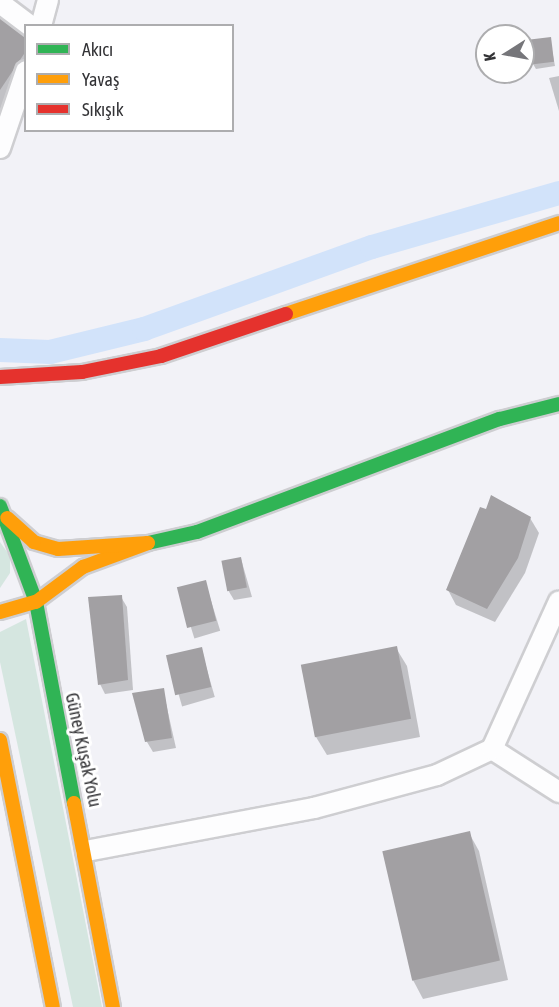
<!DOCTYPE html>
<html>
<head>
<meta charset="utf-8">
<style>
	body { margin:0 }
	#map { position:relative; width:559px; height:1007px; overflow:hidden; background:#f2f2f7; font-family:"Asap Condensed",sans-serif }
	div>[style] { position:absolute }
	.green>* { inset:0; background:#d5e6e0 }
	.shadow>* { inset:0; background:#0003; transform-origin:0 0 }
	.canal>* { height:24px; margin:-12px; padding:0 12px; transform-origin:12px; border-radius:12px; background:#d2e3fa }
	.building>* { inset:0; background:#a2a0a3; transform-origin:0 0 }
	.roads { filter:drop-shadow(2px 0 #ceced1) drop-shadow(-2px 0 #ceced1) drop-shadow(0 2px #ceced1) drop-shadow(0 -2px #ceced1) }
	.street>* { height:20px; margin:-10px; padding:0 10px; transform-origin:10px; border-radius:10px; background:#fdfdfe }
	.fast>* { height:14px; margin:-7px; padding:0 7px; transform-origin:7px; border-radius:7px; background:#30b455 }
	.slow>* { height:14px; margin:-7px; padding:0 7px; transform-origin:7px; border-radius:7px; background:#ff9f0a }
	.jam>* { height:14px; margin:-7px; padding:0 7px; transform-origin:7px; border-radius:7px; background:#e5322d }
	span { translate:-50% -50%; white-space:nowrap; text-align:center; line-height:1.15; -webkit-text-stroke:6px #fff; paint-order:stroke }
	.street-label { font-size:18px; color:#333336 }
	.legend { position:absolute; left:24px; top:24px; width:210px; height:108px; box-sizing:border-box; background:#fff; border:2px solid #adadaf; margin:0; padding:8px 10px; list-style:none; font-size:18px; color:#333336 }
	.legend li { display:flex; align-items:center; gap:12px; height:30px }
	.legend b { width:30px; border:2px solid #adadaf }
	.north { position:absolute; left:475px; top:24px; width:60px; height:60px; box-sizing:border-box; background:#fff; border:2px solid #adadaf; border-radius:50%; rotate:259deg; font-size:16px; font-weight:700; line-height:24px; text-align:center; color:#333336 }
	.north::after { content:''; display:block; margin:auto; width:21px; height:27px; background:#76767a; clip-path:polygon(50% 0,100% 100%,50% 72%,0 100%) }
</style>
</head>
<body>
<div id="map">
	<div class="green">
		<div style="clip-path:polygon(0 542px,10px 556px,10px 573px,0 588px)"></div>
		<div style="clip-path:polygon(26px 619px,102px 1007px,73px 1007px,0 662px,0 632px)"></div>
	</div>
	<div class="shadow">
		<div style="clip-path:polygon(0 19px,26px 33px,26px 81px,0 123px)"></div>
		<div style="clip-path:polygon(550px 39px,555px 66px,536px 69px,533px 64px)"></div>
		<div style="clip-path:polygon(559px 76px,559px 111px,549px 78px)"></div>
		<div style="clip-path:polygon(530px 518px,539px 533px,525px 573px,495px 622px,456px 605px,448px 590px)"></div>
		<div style="clip-path:polygon(241px 559px,252px 597px,234px 600px,228px 590px)"></div>
		<div style="left:205px;top:581px;width:52px;height:27px;rotate:73deg"></div>
		<div style="clip-path:polygon(121px 597px,127px 607px,133px 690px,105px 694px,100px 684px)"></div>
		<div style="clip-path:polygon(396px 648px,407px 666px,420px 737px,327px 755px,316px 737px,303px 666px)"></div>
		<div style="left:201px;top:649px;width:50px;height:34px;rotate:74deg"></div>
		<div style="clip-path:polygon(163px 690px,176px 748px,153px 752px,147px 742px)"></div>
		<div style="clip-path:polygon(469px 833px,479px 851px,508px 980px,423px 999px,413px 980px)"></div>
	</div>
	<div class="canal">
		<div style="left:0;top:350px;width:50px;rotate:2.3deg"></div>
		<div style="left:50px;top:352px;width:97px;rotate:-13.7deg"></div>
		<div style="left:144px;top:329px;width:242px;rotate:-19.8deg"></div>
		<div style="left:372px;top:247px;width:195px;rotate:-16.1deg"></div>
	</div>
	<div class="building">
		<div style="clip-path:polygon(0 18px,26px 36px,26px 51px,0 90px)"></div>
		<div style="left:551px;top:37px;width:25px;height:23px;rotate:83deg"></div>
		<div style="clip-path:polygon(491px 495px,531px 517px,518px 558px,487px 609px,446px 590px,480px 507px,486px 509px)"></div>
		<div style="left:241px;top:557px;width:31px;height:20px;rotate:79deg"></div>
		<div style="left:206px;top:580px;width:42px;height:30px;rotate:76deg"></div>
		<div style="clip-path:polygon(122px 595px,128px 680px,98px 685px,88px 597px)"></div>
		<div style="left:397px;top:646px;width:74px;height:98px;rotate:79deg"></div>
		<div style="left:202px;top:647px;width:41px;height:37px;rotate:77deg"></div>
		<div style="clip-path:polygon(164px 688px,172px 738px,145px 742px,132px 693px)"></div>
		<div style="left:470px;top:831px;width:133px;height:90px;rotate:77deg"></div>
	</div>
	<div class="roads">
		<div class="street">
			<div style="left:0;top:3px;width:39px;rotate:37deg"></div>
			<div style="left:41px;top:26px;width:27px;rotate:-75deg"></div>
			<div style="left:0;top:148px;width:81px;rotate:-71.3deg"></div>
			<div style="left:492px;top:749px;width:80px;rotate:32.7deg"></div>
			<div style="left:86px;top:851px;width:232px;rotate:-10.7deg"></div>
			<div style="left:314px;top:808px;width:127px;rotate:-15deg"></div>
			<div style="left:437px;top:775px;width:61px;rotate:-25.3deg"></div>
			<div style="left:492px;top:749px;width:162px;rotate:-65.6deg"></div>
		</div>
		<div class="fast">
			<div style="left:0;top:506px;width:103px;rotate:69.4deg"></div>
			<div style="left:36px;top:602px;width:205px;rotate:79.3deg"></div>
			<div style="left:148px;top:543px;width:50px;rotate:-12.7deg"></div>
			<div style="left:197px;top:532px;width:323px;rotate:-20.5deg"></div>
			<div style="left:500px;top:419px;width:61px;rotate:-14.3deg"></div>
		</div>
		<div class="slow">
			<div style="left:286px;top:314px;width:288px;rotate:-18.4deg"></div>
			<div style="left:0;top:612px;width:37px;rotate:-16deg"></div>
			<div style="left:36px;top:602px;width:59px;rotate:-36.7deg"></div>
			<div style="left:83px;top:567px;width:69px;rotate:-20.3deg"></div>
			<div style="left:148px;top:543px;width:90px;rotate:176.2deg"></div>
			<div style="left:58px;top:549px;width:25px;rotate:-164deg"></div>
			<div style="left:34px;top:542px;width:36px;rotate:-138deg"></div>
			<div style="left:0;top:740px;width:272px;rotate:78.8deg"></div>
			<div style="left:74px;top:803px;width:208px;rotate:79.2deg"></div>
		</div>
		<div class="jam">
			<div style="left:0;top:377px;width:82px;rotate:-3.5deg"></div>
			<div style="left:82px;top:372px;width:81px;rotate:-11.4deg"></div>
			<div style="left:161px;top:356px;width:132px;rotate:-18.6deg"></div>
		</div>
	</div>
	<div class="street-label">
		<span style="left:83px;top:750px;rotate:78deg">Güney Kuşak Yolu</span>
	</div>
	<ul class="legend">
	<li><b style="height:8px;background:#30b455"></b>Akıcı</li>
	<li><b style="height:8px;background:#ff9f0a"></b>Yavaş</li>
	<li><b style="height:8px;background:#e5322d"></b>Sıkışık</li>
	</ul>
	<div class="north">K</div>
</div>
</body>
</html>
